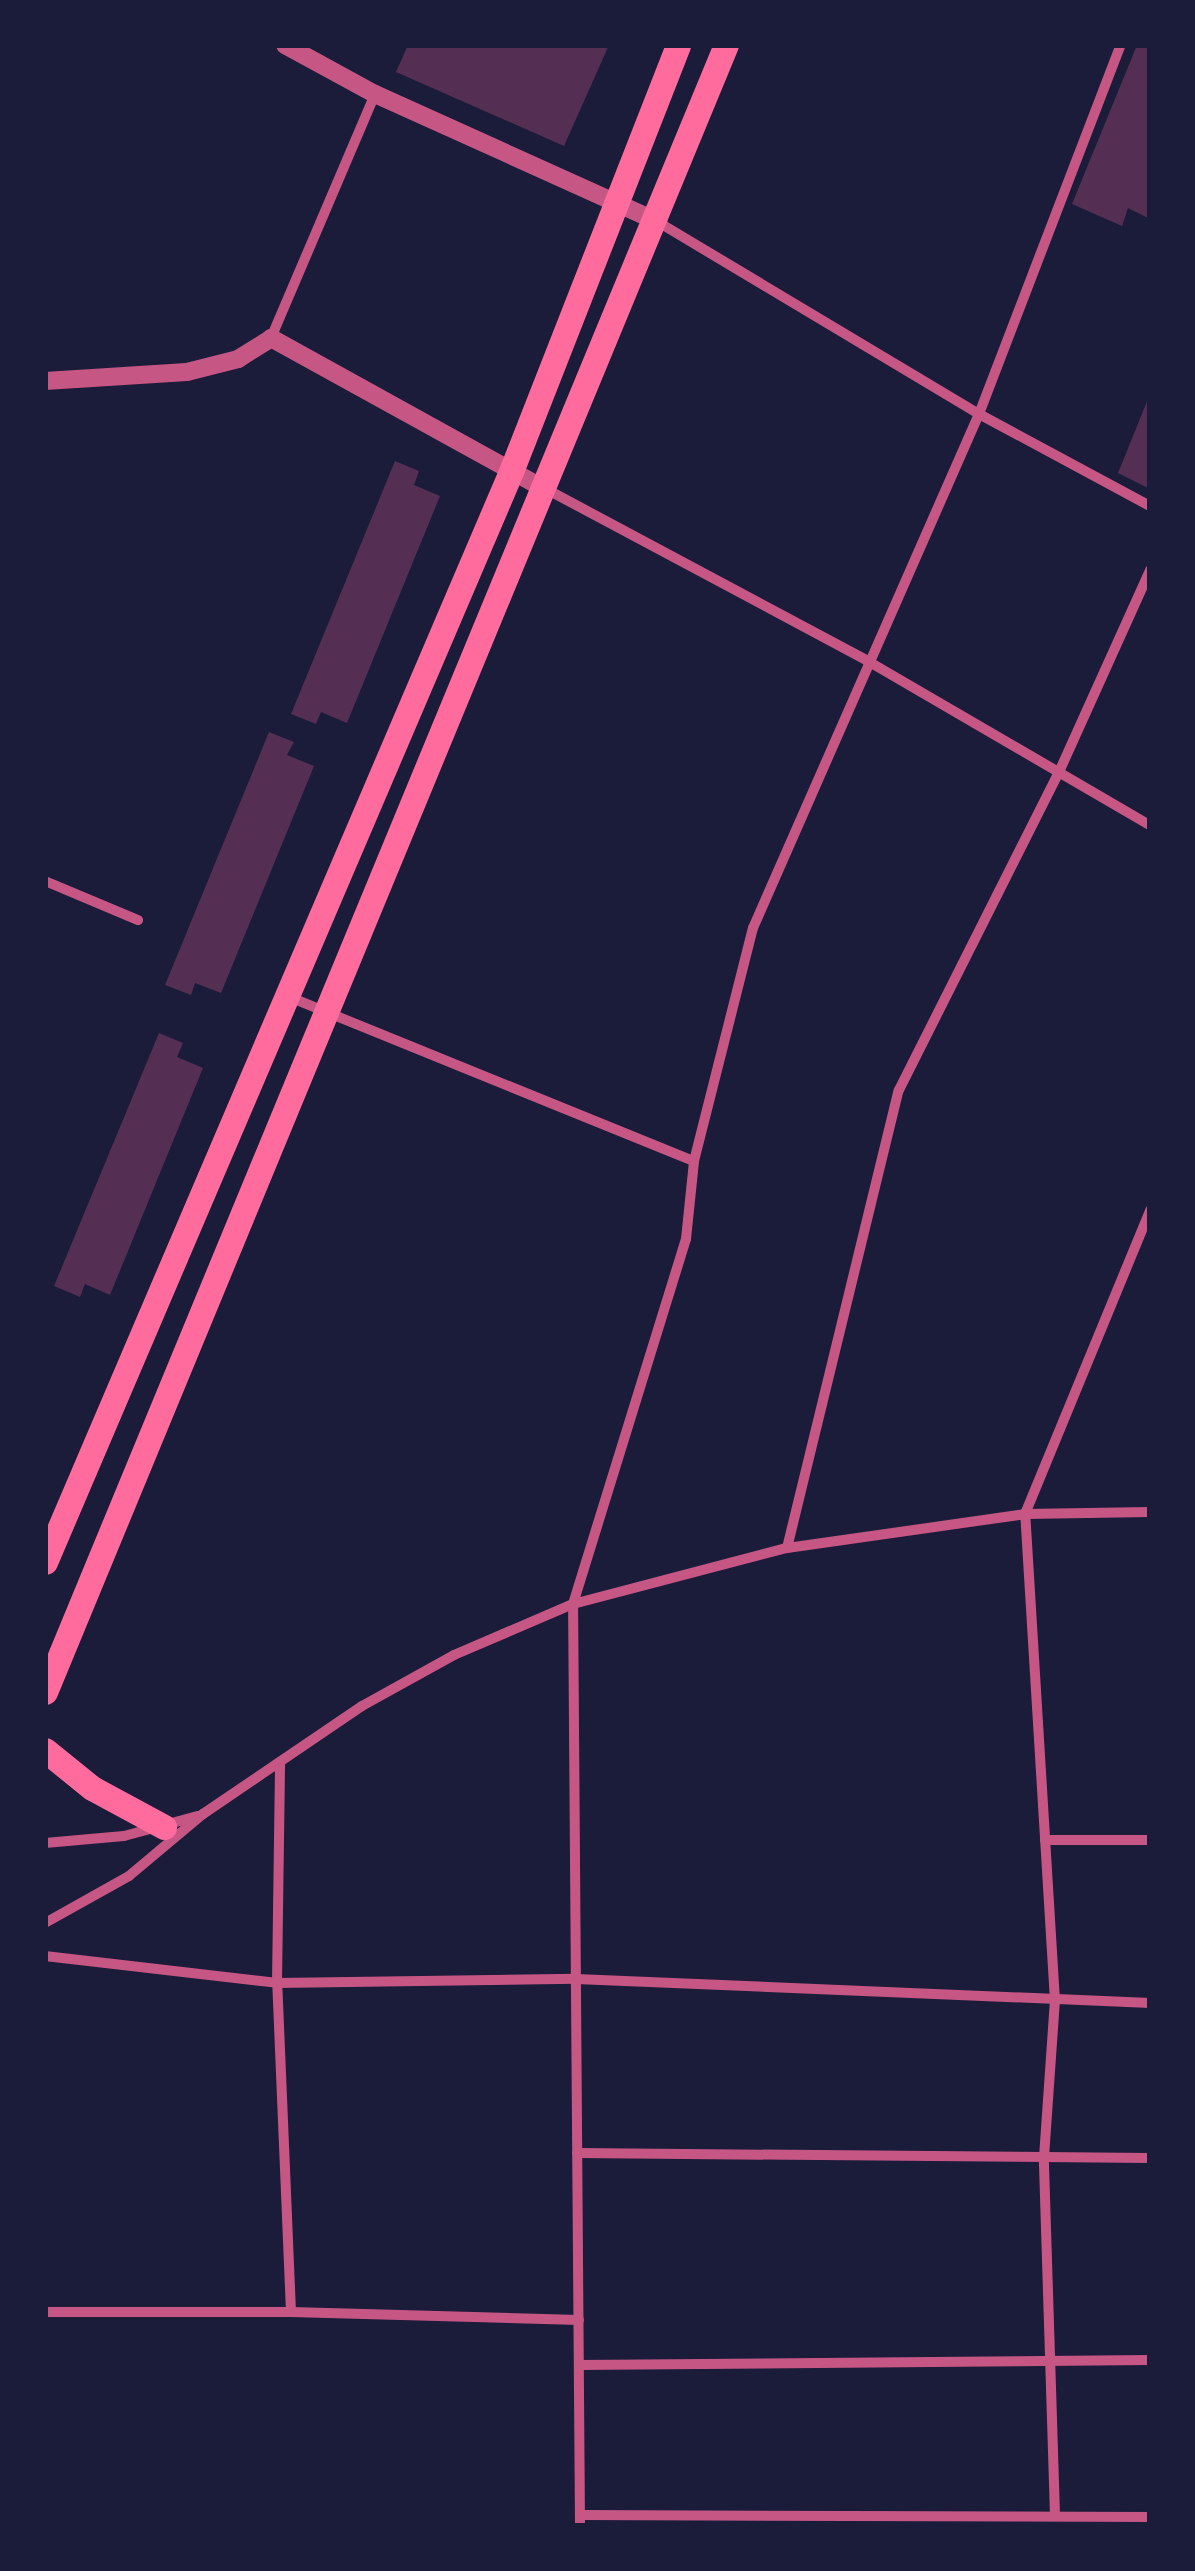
<!DOCTYPE html>
<html>
<head>
<meta charset="utf-8">
<style>
	body { margin:0 }
	#map { position:relative; width:1195px; height:2571px; overflow:hidden; background:#1b1b3a; font-family:"Public Sans",sans-serif }
	div>[style] { position:absolute }
	.building>* { inset:0; background:#542f53 }
	.minor>* { height:10px; margin:-5px; padding:0 5px; transform-origin:5px; border-radius:5px; background:#c65784 }
	.tertiary>* { height:18px; margin:-9px; padding:0 9px; transform-origin:9px; border-radius:9px; background:#c65784 }
	.primary>* { height:25px; margin:-12.5px; padding:0 12.5px; transform-origin:12.5px; border-radius:12.5px; background:#ff6b9d }
	span { translate:-50% -50%; white-space:nowrap; text-align:center; line-height:1.15; -webkit-text-stroke:10px #1b1b3a; paint-order:stroke }
	.frame { position:absolute; inset:0; border:48px solid #1b1b3a; pointer-events:none }
</style>
</head>
<body>
<div id="map">
	<div class="building">
		<div style="clip-path:polygon(408px 45px,609px 45px,564px 146px,396px 72px)"></div>
		<div style="clip-path:polygon(1137px 45px,1150px 45px,1150px 219px,1128px 208px,1122px 226px,1072px 204px)"></div>
		<div style="clip-path:polygon(1150px 394px,1150px 489px,1118px 473px)"></div>
		<div style="clip-path:polygon(395px 461px,419px 471px,414px 485px,440px 496px,347px 723px,321px 712px,316px 724px,291px 714px)"></div>
		<div style="clip-path:polygon(269px 732px,294px 742px,287px 755px,314px 766px,221px 993px,195px 983px,191px 995px,165px 985px)"></div>
		<div style="clip-path:polygon(159px 1033px,183px 1043px,177px 1057px,203px 1068px,110px 1295px,85px 1284px,80px 1297px,54px 1286px)"></div>
	</div>
	<div class="minor">
		<div style="left:658px;top:222px;width:374px;rotate:30.9deg"></div>
		<div style="left:979px;top:414px;width:194px;rotate:28.3deg"></div>
		<div style="left:271px;top:338px;width:265px;rotate:-66.9deg"></div>
		<div style="left:546px;top:489px;width:363px;rotate:28.1deg"></div>
		<div style="left:866px;top:660px;width:328px;rotate:30.2deg"></div>
		<div style="left:45px;top:881px;width:101px;rotate:22.8deg"></div>
		<div style="left:287px;top:996px;width:439px;rotate:22.1deg"></div>
		<div style="left:787px;top:1548px;width:471px;rotate:-76.3deg"></div>
		<div style="left:899px;top:1090px;width:356px;rotate:-63.3deg"></div>
		<div style="left:1059px;top:772px;width:222px;rotate:-65.7deg"></div>
		<div style="left:1045px;top:1840px;width:105px"></div>
		<div style="left:45px;top:1843px;width:79px;rotate:-5.1deg"></div>
		<div style="left:124px;top:1836px;width:77px;rotate:-15.1deg"></div>
		<div style="left:45px;top:1923px;width:96px;rotate:-29.2deg"></div>
		<div style="left:129px;top:1876px;width:97px;rotate:-40deg"></div>
		<div style="left:203px;top:1814px;width:192px;rotate:-34.2deg"></div>
		<div style="left:362px;top:1706px;width:105px;rotate:-29deg"></div>
		<div style="left:454px;top:1655px;width:129px;rotate:-23.2deg"></div>
		<div style="left:573px;top:1604px;width:221px;rotate:-14.7deg"></div>
		<div style="left:787px;top:1548px;width:240px;rotate:-8.1deg"></div>
		<div style="left:1025px;top:1514px;width:125px;rotate:-0.9deg"></div>
		<div style="left:45px;top:1956px;width:234px;rotate:6.6deg"></div>
		<div style="left:277px;top:1983px;width:299px;rotate:-0.8deg"></div>
		<div style="left:576px;top:1979px;width:575px;rotate:2.39deg"></div>
		<div style="left:577px;top:2153px;width:573px;rotate:0.5deg"></div>
		<div style="left:45px;top:2312px;width:246px"></div>
		<div style="left:291px;top:2312px;width:329px;rotate:-92.4deg"></div>
		<div style="left:277px;top:1983px;width:220px;rotate:-89.2deg"></div>
		<div style="left:291px;top:2312px;width:288px;rotate:1.6deg"></div>
		<div style="left:579px;top:2365px;width:571px;rotate:-0.5deg"></div>
		<div style="left:580px;top:2515px;width:570px;rotate:0.2deg"></div>
		<div style="left:1055px;top:2515px;width:358px;rotate:-91.8deg"></div>
		<div style="left:1044px;top:2157px;width:156px;rotate:-86deg"></div>
		<div style="left:1055px;top:2001px;width:488px;rotate:-93.5deg"></div>
		<div style="left:1025px;top:1514px;width:329px;rotate:-67.6deg"></div>
		<div style="left:580px;top:2526px;width:922px;rotate:-90.43deg"></div>
		<div style="left:573px;top:1604px;width:382px;rotate:-72.8deg"></div>
		<div style="left:686px;top:1239px;width:78px;rotate:-84.1deg"></div>
		<div style="left:694px;top:1161px;width:240px;rotate:-75.8deg"></div>
		<div style="left:753px;top:928px;width:561px;rotate:-66.27deg"></div>
		<div style="left:979px;top:414px;width:395px;rotate:-69deg"></div>
	</div>
	<div class="tertiary">
		<div style="left:285px;top:45px;width:102px;rotate:28.6deg"></div>
		<div style="left:375px;top:94px;width:311px;rotate:24.3deg"></div>
		<div style="left:45px;top:381px;width:142px;rotate:-3.6deg"></div>
		<div style="left:187px;top:372px;width:53px;rotate:-14.3deg"></div>
		<div style="left:238px;top:359px;width:39px;rotate:-32deg"></div>
		<div style="left:271px;top:338px;width:313px;rotate:28.9deg"></div>
	</div>
	<div class="primary">
		<div style="left:45px;top:1562px;width:1189px;rotate:-66.86deg"></div>
		<div style="left:512px;top:469px;width:455px;rotate:-68.6deg"></div>
		<div style="left:45px;top:1692px;width:1782px;rotate:-67.54deg"></div>
		<div style="left:45px;top:1750px;width:60px;rotate:39deg"></div>
		<div style="left:92px;top:1788px;width:82px;rotate:28.4deg"></div>
	</div>
	<div class="frame"></div>
</div>
</body>
</html>
